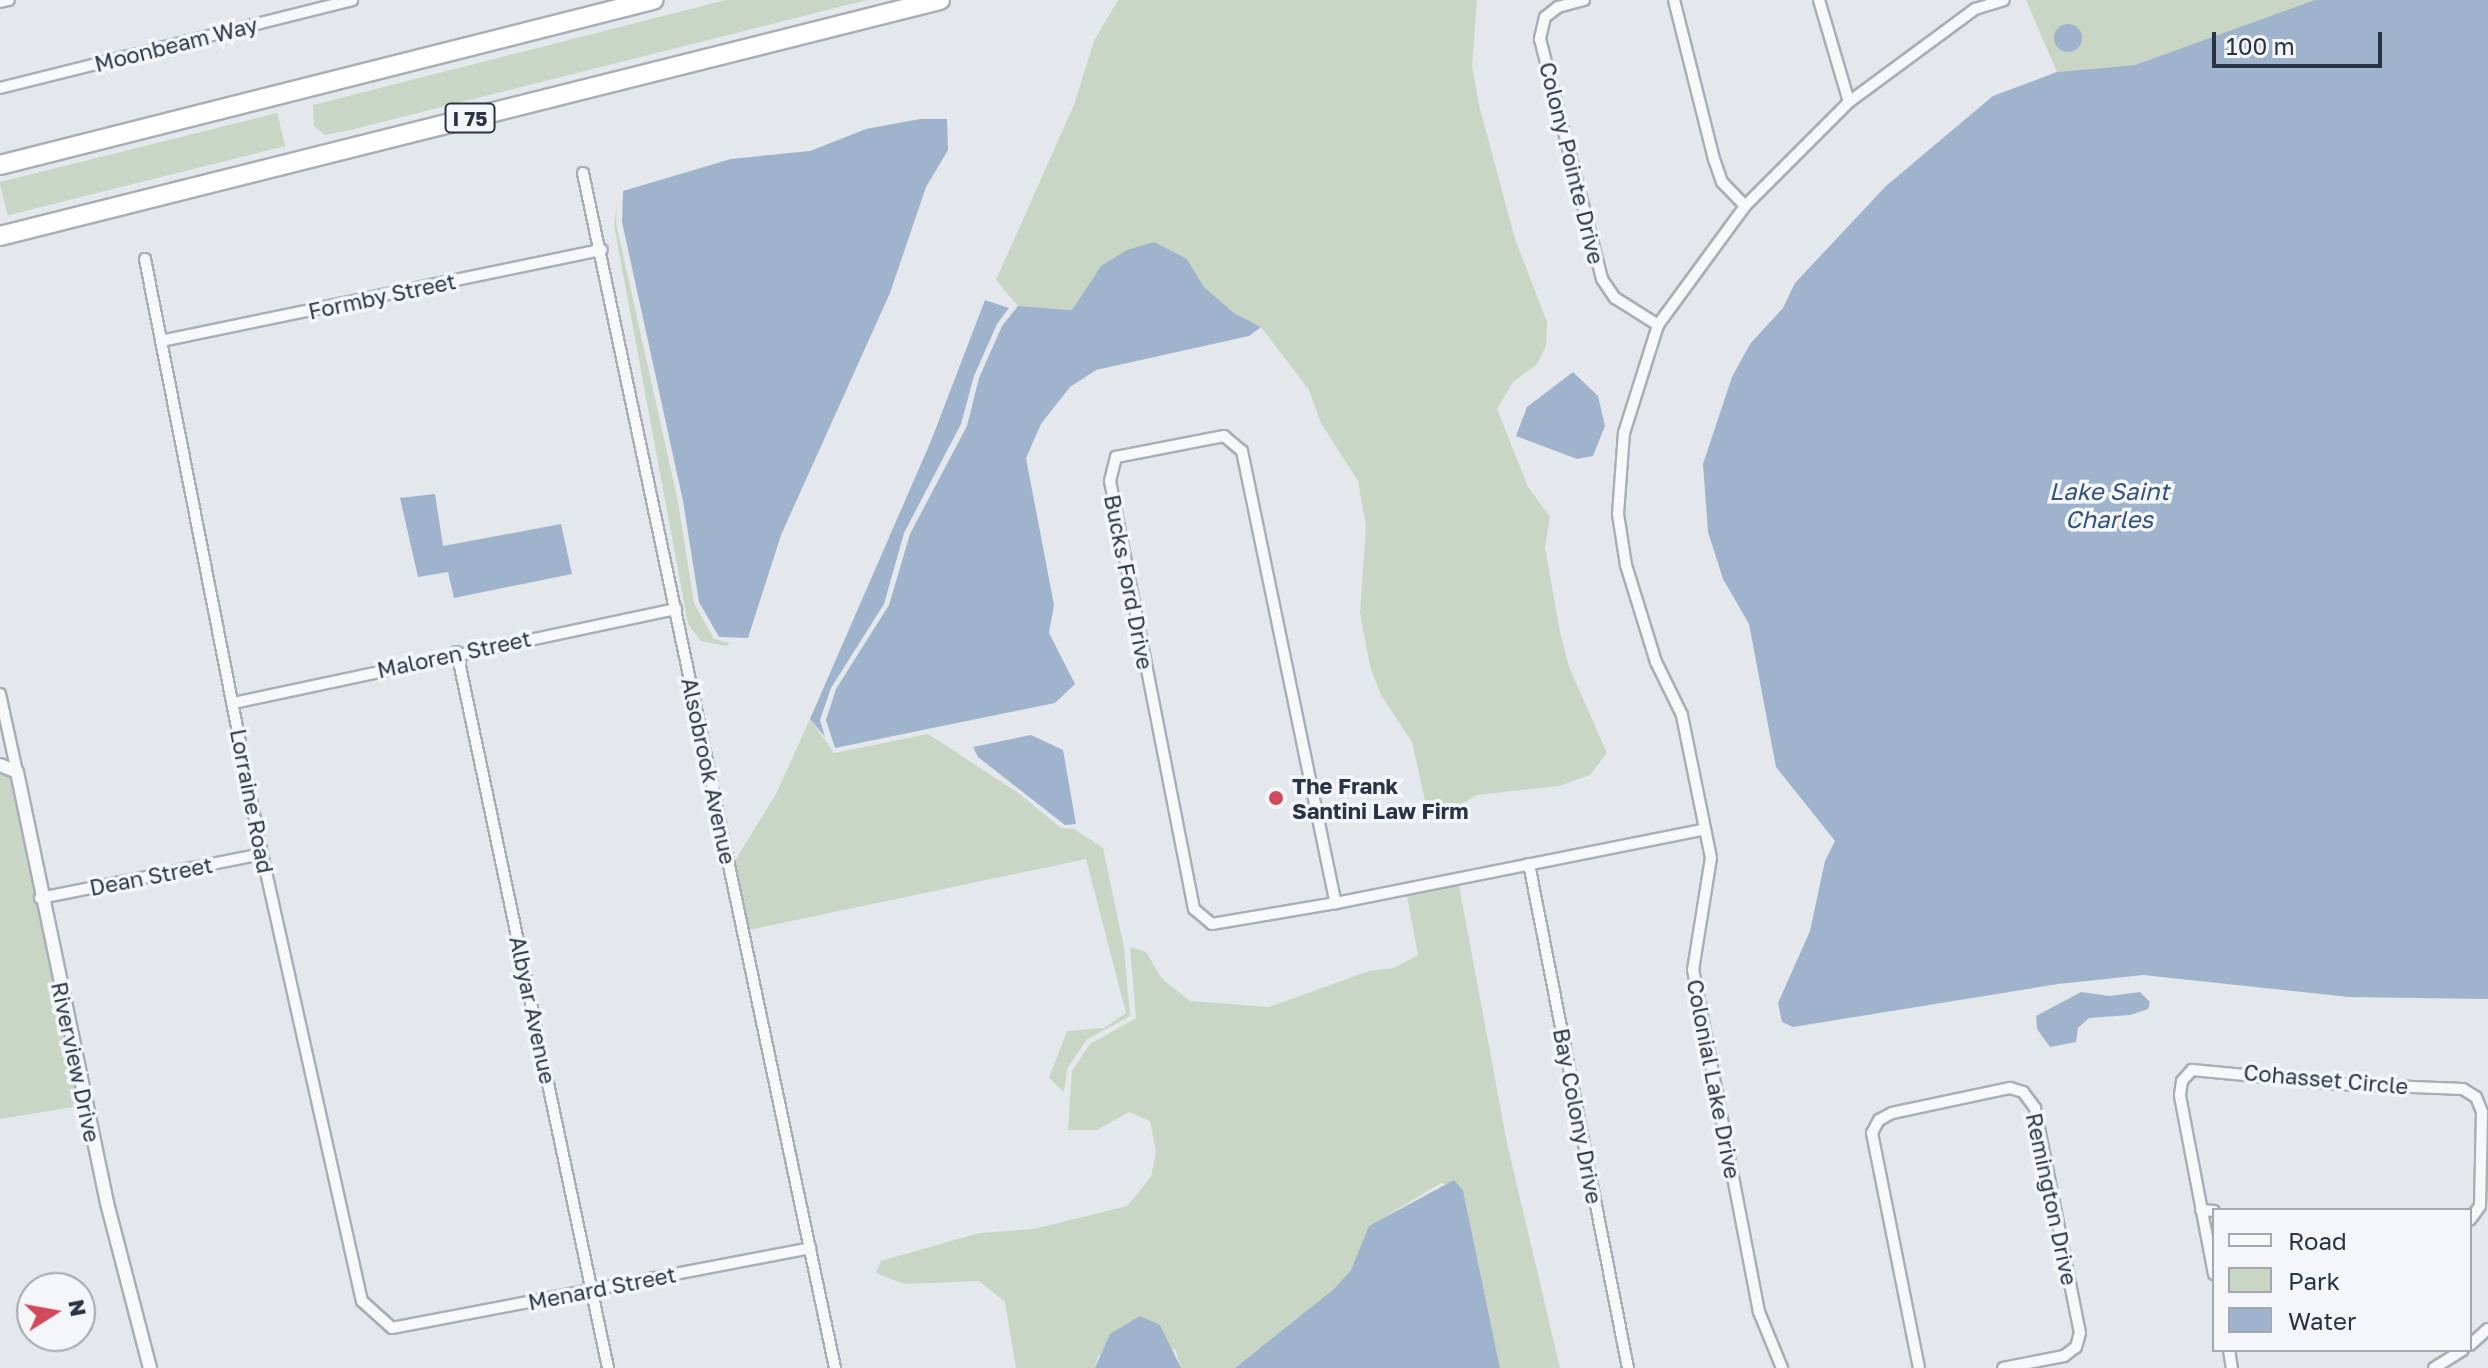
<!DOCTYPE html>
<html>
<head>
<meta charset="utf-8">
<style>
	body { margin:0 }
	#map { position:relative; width:2488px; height:1368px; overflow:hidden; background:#e4e7ec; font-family:"Golos Text",sans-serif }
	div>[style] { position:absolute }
	.green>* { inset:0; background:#c9d6c5; transform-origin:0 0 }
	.water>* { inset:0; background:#9fb4cc }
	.round { border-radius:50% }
	.roads { filter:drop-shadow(2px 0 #a9aeb7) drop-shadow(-2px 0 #a9aeb7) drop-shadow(0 2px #a9aeb7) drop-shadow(0 -2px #a9aeb7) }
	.minor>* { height:10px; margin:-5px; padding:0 5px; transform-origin:5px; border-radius:5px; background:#f7f8fa }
	.tertiary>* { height:12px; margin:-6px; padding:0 6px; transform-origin:6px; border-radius:6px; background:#f7f8fa }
	.motorway>* { height:18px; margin:-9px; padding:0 9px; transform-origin:9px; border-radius:9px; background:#fff }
	.dots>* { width:22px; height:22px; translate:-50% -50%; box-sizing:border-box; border:4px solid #f4f6f9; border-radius:50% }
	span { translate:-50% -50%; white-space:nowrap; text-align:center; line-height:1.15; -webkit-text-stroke:7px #f4f6f9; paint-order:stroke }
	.shield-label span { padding:2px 6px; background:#f4f6f9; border:2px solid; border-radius:6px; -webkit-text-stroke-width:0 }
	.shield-label { font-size:20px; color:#2b3445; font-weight:700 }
	.street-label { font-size:22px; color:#2b3445 }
	.poi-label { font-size:22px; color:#2b3445; font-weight:700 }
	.left { translate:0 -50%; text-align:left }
	.water-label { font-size:24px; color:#34527a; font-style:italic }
	.legend { position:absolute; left:2212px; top:1208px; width:260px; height:144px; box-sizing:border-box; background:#f4f6f9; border:2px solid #a4a8b1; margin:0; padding:10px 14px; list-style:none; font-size:24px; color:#2b3445 }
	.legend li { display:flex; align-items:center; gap:16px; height:40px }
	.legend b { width:40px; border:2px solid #a4a8b1 }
	.north { position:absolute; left:16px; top:1272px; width:80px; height:80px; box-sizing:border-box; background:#f4f6f9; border:2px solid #a4a8b1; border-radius:50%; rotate:79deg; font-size:22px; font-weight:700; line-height:32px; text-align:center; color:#2b3445 }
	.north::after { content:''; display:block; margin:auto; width:28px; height:36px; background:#d1495b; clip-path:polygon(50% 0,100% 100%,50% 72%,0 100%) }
	.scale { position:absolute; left:2212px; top:32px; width:170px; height:36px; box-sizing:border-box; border:4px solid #2b3445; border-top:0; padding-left:10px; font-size:24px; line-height:28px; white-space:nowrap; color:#2b3445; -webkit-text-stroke:6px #f4f6f9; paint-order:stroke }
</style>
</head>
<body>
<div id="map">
	<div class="green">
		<div style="clip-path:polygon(726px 0,867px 0,350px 130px,325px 135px,314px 126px,313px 105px)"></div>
		<div style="clip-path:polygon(1118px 0,1477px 0,1472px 66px,1479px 105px,1515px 239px,1547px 322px,1546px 346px,1537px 364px,1513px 382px,1497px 409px,1528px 487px,1550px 517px,1545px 547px,1560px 632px,1569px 667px,1607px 753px,1590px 775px,1559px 786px,1477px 795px,1444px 814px,1428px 814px,1412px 742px,1381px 695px,1370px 666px,1360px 613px,1366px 526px,1358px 481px,1321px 423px,1309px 390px,1261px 327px,1234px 313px,1204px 287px,1187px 259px,1101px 266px,1072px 310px,1018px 306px,996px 280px,1074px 105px,1094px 41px)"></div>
		<div style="clip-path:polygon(2026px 0,2318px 0,2135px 65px,2057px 72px)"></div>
		<div style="left:277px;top:113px;width:34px;height:286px;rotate:76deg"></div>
		<div style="clip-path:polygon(617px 203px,616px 223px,678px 502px,694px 603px,714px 639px,730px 643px,726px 646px,701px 641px,688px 624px,614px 225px)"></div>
		<div style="clip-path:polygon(810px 719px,834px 753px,928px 734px,1017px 792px,1061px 828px,1074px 829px,1103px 848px,1124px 948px,1130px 1016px,1086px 1040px,1067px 1069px,1064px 1092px,1049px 1078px,1067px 1031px,1104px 1028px,1126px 1013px,1086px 859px,749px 930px,735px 861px,777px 792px)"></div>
		<div style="clip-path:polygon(0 772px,11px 776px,79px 1106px,0 1119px)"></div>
		<div style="clip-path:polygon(1458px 880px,1507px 1143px,1560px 1368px,1500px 1368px,1463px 1190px,1441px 1183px,1370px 1226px,1351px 1270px,1334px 1289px,1235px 1368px,1181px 1368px,1175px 1349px,1098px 1356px,1095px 1368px,1016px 1368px,1005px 1302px,979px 1281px,904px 1284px,876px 1273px,881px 1261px,979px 1233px,1034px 1229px,1127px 1206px,1151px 1177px,1156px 1152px,1150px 1121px,1129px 1112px,1097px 1130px,1068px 1130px,1072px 1071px,1090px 1044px,1136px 1018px,1130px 947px,1146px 952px,1162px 979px,1190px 1001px,1269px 1007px,1369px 971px,1394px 968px,1418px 955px,1406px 890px)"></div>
	</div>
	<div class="water">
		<div style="clip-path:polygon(2315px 0,2488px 0,2488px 999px,2349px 997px,2143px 975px,2058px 984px,1793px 1027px,1782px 1022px,1778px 1003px,1810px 931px,1825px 861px,1835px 841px,1776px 767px,1749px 624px,1723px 579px,1708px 532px,1703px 464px,1732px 377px,1750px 344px,1783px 308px,1795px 283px,1886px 186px,1993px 96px,2057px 72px,2135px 65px)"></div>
		<div class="round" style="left:2054px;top:24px;width:28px;height:28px"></div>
		<div style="clip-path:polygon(920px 119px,947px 119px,948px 150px,926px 187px,890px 293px,781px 535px,748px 638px,719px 637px,699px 602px,683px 501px,622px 222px,623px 191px,731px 159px,810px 151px,866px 129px)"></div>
		<div style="clip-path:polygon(1154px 242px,1187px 259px,1204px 287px,1234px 313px,1261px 327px,1249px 336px,1096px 370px,1070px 387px,1041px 424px,1026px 458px,1054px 605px,1049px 633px,1075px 684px,1055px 703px,835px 748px,826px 720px,836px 689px,889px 605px,910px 534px,967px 426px,979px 378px,1002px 326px,1018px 306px,1072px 310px,1101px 266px,1127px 250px)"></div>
		<div style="clip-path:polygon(985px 300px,1009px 308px,997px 324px,974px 376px,961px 424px,904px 533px,884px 604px,831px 688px,820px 720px,825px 737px,810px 719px,931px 441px)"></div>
		<div style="clip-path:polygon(1573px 372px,1598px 396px,1605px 426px,1593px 456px,1577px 459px,1516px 436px,1527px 407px)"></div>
		<div style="clip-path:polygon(435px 494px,443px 546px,561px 524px,572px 574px,454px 598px,448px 572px,418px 577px,400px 498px)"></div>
		<div style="clip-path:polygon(1031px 735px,1063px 750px,1076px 824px,1065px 825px,978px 757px,973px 747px)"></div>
		<div style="clip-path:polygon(2081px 992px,2110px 996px,2140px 992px,2150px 1002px,2148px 1009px,2130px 1015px,2089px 1018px,2078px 1028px,2076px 1042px,2050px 1047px,2037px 1029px,2036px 1016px)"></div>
		<div style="clip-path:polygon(1454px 1180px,1463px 1190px,1500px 1368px,1235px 1368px,1334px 1289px,1351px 1270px,1369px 1226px)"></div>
		<div style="clip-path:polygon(1140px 1316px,1160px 1325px,1181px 1368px,1095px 1368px,1110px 1334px)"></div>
	</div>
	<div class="roads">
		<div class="minor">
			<div style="left:1584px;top:0;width:27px;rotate:165deg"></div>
			<div style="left:1558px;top:7px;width:16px;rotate:142deg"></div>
			<div style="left:1545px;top:17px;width:23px;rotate:103deg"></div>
			<div style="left:1540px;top:39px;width:248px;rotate:75.5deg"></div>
			<div style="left:1602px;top:279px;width:23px;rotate:56deg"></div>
			<div style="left:1615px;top:298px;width:51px;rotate:32.1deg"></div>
			<div style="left:1674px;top:0;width:164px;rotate:75.9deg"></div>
			<div style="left:1714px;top:159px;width:24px;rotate:71deg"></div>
			<div style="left:1722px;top:182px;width:33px;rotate:46deg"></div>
			<div style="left:1819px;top:0;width:106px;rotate:73.6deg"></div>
			<div style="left:0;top:2px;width:9px;rotate:-13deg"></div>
			<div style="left:0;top:88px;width:363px;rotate:-14deg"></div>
			<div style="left:583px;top:173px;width:1221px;rotate:78.09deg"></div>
			<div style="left:145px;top:259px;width:606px;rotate:78.88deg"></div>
			<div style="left:262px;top:854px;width:458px;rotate:77.4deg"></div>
			<div style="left:362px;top:1301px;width:40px;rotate:42deg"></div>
			<div style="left:392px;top:1328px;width:426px;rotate:-10.8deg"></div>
			<div style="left:161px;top:341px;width:450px;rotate:-11.7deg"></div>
			<div style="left:1224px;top:436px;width:23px;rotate:40deg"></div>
			<div style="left:1242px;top:451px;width:462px;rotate:78.3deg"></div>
			<div style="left:1336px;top:903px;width:126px;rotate:170.4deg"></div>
			<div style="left:1212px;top:924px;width:23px;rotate:-140deg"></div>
			<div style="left:1194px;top:909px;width:436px;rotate:-101.1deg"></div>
			<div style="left:1110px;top:481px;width:25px;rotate:-76deg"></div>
			<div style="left:1116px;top:457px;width:110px;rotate:-11deg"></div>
			<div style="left:457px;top:652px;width:732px;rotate:78.09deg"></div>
			<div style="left:0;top:694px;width:80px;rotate:77.7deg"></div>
			<div style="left:233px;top:703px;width:453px;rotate:-12deg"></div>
			<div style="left:1529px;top:864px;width:514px;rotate:78.89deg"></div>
			<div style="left:40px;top:898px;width:226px;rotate:-11.2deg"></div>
			<div style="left:1336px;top:903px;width:376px;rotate:-11.3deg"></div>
			<div style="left:2201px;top:1210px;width:13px;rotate:4deg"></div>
			<div style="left:2214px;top:1274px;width:182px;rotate:-100.8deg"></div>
			<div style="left:2180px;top:1095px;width:14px;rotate:-82deg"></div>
			<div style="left:2182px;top:1081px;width:15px;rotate:-48deg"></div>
			<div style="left:2192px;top:1070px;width:148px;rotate:5.4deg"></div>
			<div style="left:2339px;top:1084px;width:124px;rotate:2.3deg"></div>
			<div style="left:2463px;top:1089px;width:15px;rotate:32deg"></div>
			<div style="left:2476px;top:1097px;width:16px;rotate:68deg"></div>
			<div style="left:2482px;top:1112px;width:94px;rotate:91.2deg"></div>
			<div style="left:2480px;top:1206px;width:17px;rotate:126deg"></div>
			<div style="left:2470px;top:1345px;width:24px;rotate:-42deg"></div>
			<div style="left:2229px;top:1350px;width:18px;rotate:81deg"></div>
			<div style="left:1782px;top:1368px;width:61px;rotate:-112.3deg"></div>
			<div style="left:1759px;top:1312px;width:348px;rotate:-100.9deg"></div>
			<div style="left:1693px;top:970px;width:113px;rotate:-80.9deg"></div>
			<div style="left:1711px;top:858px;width:146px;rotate:-101.5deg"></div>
			<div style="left:1682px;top:715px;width:59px;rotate:-116.1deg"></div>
			<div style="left:1656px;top:662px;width:102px;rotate:-107.2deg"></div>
			<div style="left:1626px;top:565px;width:52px;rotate:-98.9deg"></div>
			<div style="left:1618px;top:514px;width:81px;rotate:-85.8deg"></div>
			<div style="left:1624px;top:433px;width:113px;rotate:-72.5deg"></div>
			<div style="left:1658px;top:325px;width:147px;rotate:-53.8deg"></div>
			<div style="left:1745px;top:206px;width:147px;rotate:-45deg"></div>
			<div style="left:1849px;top:102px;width:157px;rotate:-36.4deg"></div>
			<div style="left:1975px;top:9px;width:30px;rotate:-17deg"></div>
			<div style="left:1919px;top:1368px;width:240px;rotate:-101.3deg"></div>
			<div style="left:1872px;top:1133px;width:15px;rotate:-62deg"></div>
			<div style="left:1879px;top:1120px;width:15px;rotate:-28deg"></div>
			<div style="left:1892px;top:1113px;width:121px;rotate:-12deg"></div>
			<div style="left:2010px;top:1088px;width:14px;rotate:17deg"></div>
			<div style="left:2023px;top:1092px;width:20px;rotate:53deg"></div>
			<div style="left:2035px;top:1108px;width:229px;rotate:78.7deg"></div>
			<div style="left:2080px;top:1333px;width:15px;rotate:106deg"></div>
			<div style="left:2076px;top:1347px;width:15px;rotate:143deg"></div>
			<div style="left:2064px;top:1356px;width:62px;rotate:168.9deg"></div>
			<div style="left:2434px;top:1368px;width:34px;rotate:-32deg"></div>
		</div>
		<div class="tertiary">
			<div style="left:0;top:765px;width:18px;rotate:22deg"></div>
			<div style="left:17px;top:772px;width:440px;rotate:78.2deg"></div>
			<div style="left:107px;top:1203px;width:171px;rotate:75.4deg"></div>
		</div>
		<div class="motorway">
			<div style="left:0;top:165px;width:674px;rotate:-14.18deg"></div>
			<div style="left:0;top:236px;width:969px;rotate:-14.09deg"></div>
		</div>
	</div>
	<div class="dots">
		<div style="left:1276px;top:798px;background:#d1495b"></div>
	</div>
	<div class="shield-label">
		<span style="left:470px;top:118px">I 75</span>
	</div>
	<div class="street-label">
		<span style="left:176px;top:44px;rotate:-14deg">Moonbeam Way</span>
		<span style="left:1572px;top:163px;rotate:76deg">Colony Pointe Drive</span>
		<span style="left:382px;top:296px;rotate:-12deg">Formby Street</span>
		<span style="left:1129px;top:582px;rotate:79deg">Bucks Ford Drive</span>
		<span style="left:454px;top:654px;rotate:-12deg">Maloren Street</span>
		<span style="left:709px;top:771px;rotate:78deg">Alsobrook Avenue</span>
		<span style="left:252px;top:801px;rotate:79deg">Lorraine Road</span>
		<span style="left:151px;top:876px;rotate:-11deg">Dean Street</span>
		<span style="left:533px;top:1010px;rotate:78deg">Albyar Avenue</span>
		<span style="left:76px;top:1062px;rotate:78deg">Riverview Drive</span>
		<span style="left:1714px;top:1079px;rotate:79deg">Colonial Lake Drive</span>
		<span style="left:2326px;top:1079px;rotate:5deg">Cohasset Circle</span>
		<span style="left:1578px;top:1116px;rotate:79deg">Bay Colony Drive</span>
		<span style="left:2052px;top:1199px;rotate:78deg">Remington Drive</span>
		<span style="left:602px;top:1288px;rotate:-11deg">Menard Street</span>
	</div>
	<div class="poi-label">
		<span class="left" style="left:1292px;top:798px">The Frank<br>Santini Law Firm</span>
	</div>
	<div class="water-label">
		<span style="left:2109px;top:505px">Lake Saint<br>Charles</span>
	</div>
	<ul class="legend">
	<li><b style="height:10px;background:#f7f8fa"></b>Road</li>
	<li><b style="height:22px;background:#c9d6c5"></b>Park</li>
	<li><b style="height:22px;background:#9fb4cc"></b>Water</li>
	</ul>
	<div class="north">N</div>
	<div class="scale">100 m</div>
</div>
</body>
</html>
